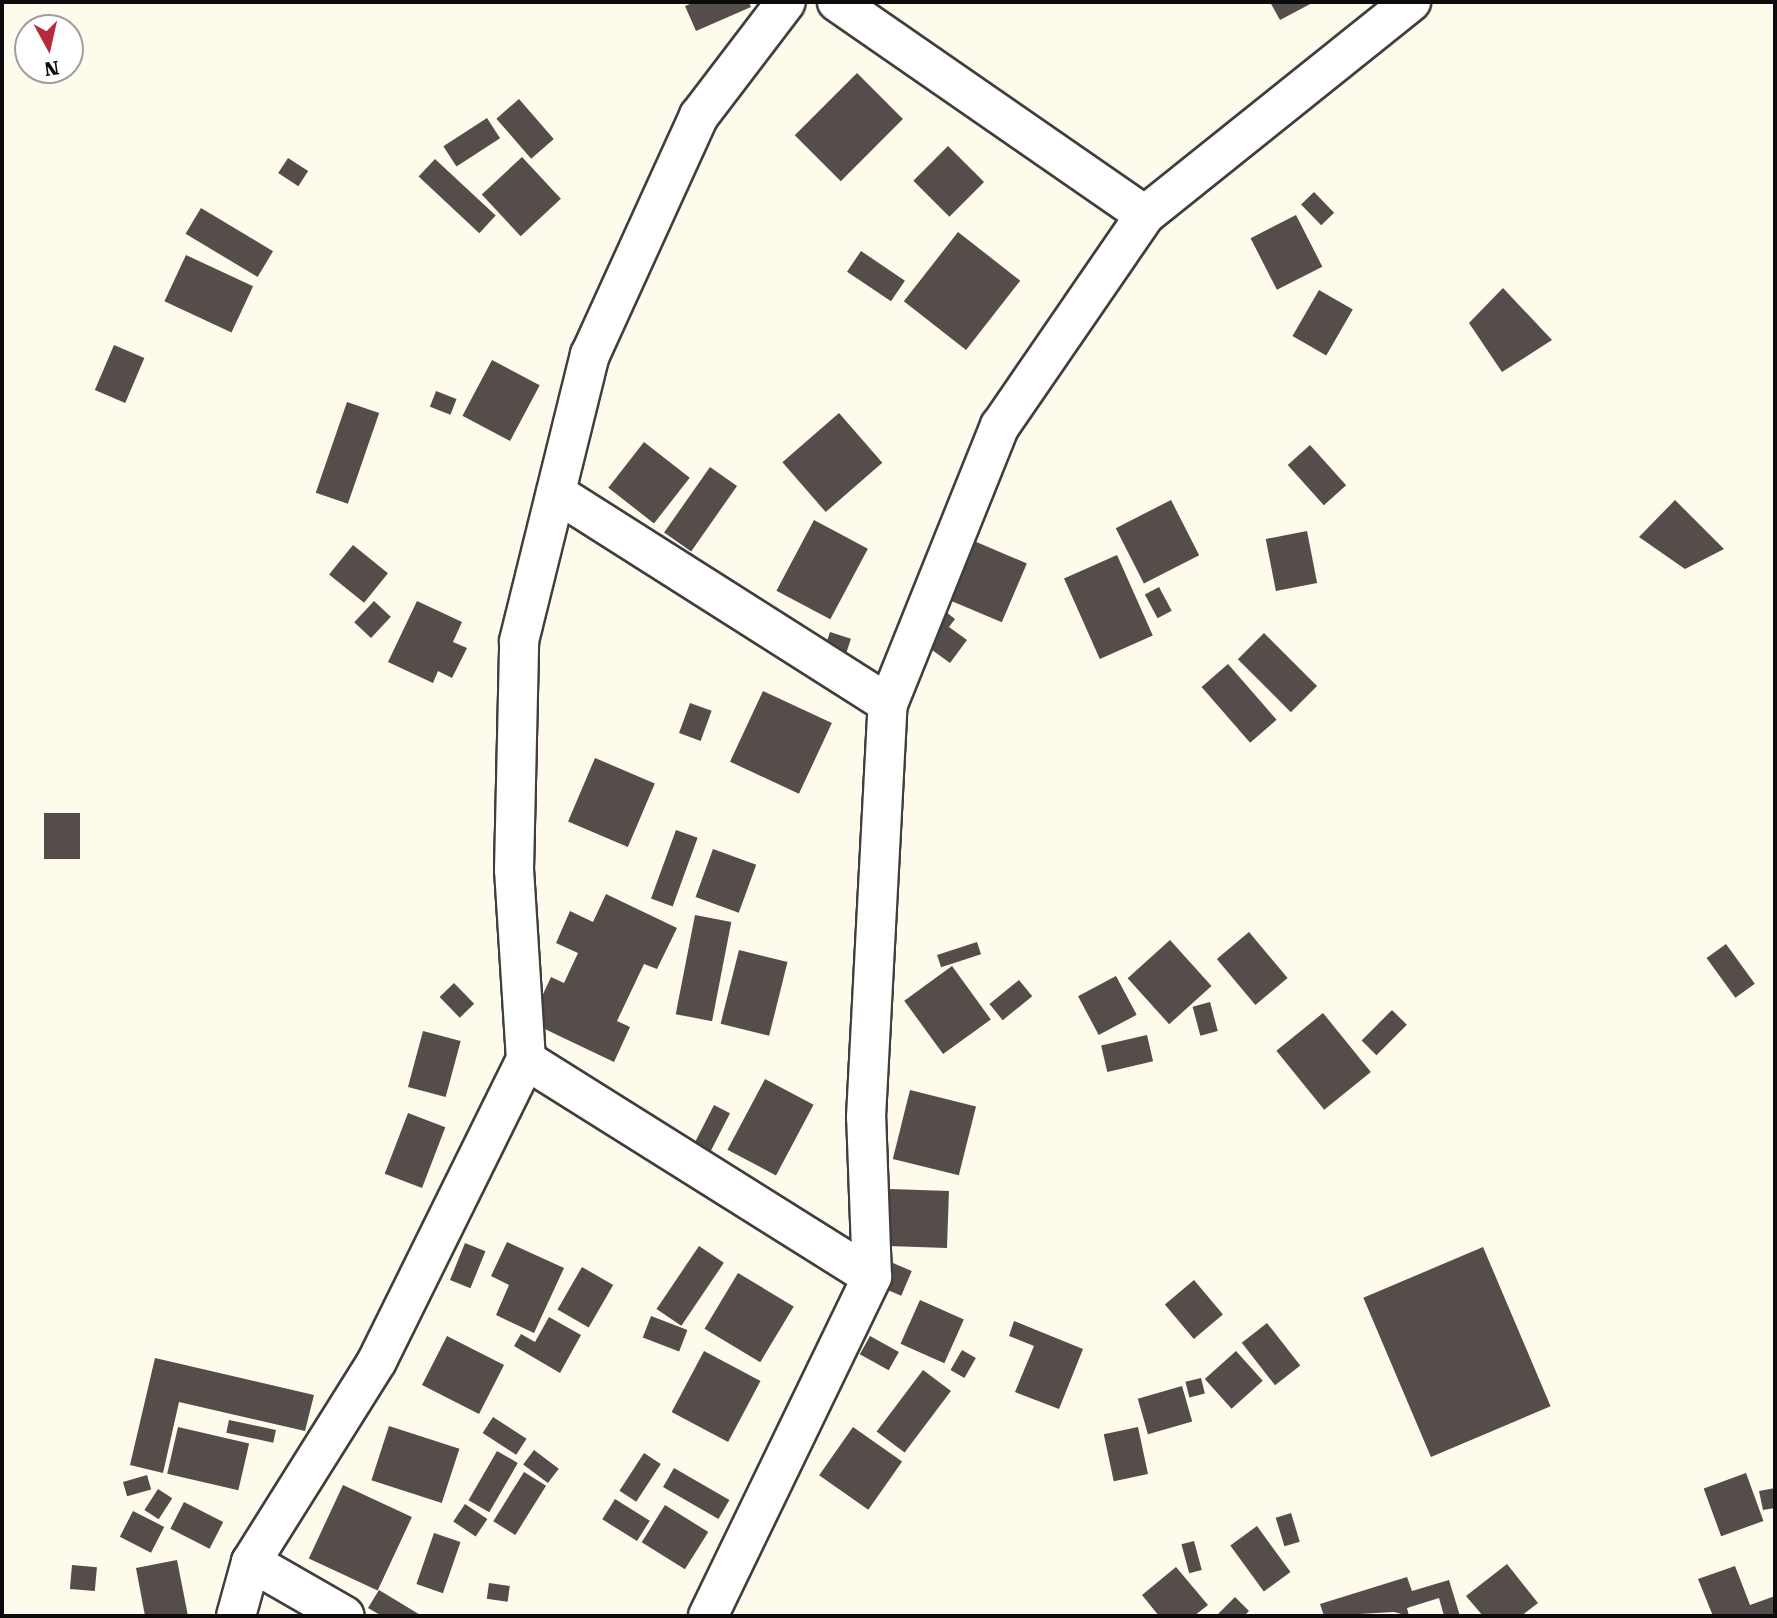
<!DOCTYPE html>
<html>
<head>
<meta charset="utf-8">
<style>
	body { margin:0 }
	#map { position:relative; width:1777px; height:1618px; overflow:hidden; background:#fefaec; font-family:"Roboto Serif",serif }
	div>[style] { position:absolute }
	.building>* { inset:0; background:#544d49; transform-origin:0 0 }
	.roads { filter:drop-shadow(2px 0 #3f3f3f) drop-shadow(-2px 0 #3f3f3f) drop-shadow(0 2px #3f3f3f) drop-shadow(0 -2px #3f3f3f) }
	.street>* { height:38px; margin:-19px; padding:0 19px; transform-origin:19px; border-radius:19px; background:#fff }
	span { translate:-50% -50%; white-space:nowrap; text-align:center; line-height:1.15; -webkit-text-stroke:7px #fff; paint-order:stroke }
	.frame { position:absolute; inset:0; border:4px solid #0c0c0c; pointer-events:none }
	.north { position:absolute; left:14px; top:14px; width:70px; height:70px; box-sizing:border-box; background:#fff; border:2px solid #9e9e9e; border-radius:50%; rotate:172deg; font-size:19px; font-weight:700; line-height:28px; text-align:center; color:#0c0c0c }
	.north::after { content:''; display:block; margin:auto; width:24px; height:32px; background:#b72a3a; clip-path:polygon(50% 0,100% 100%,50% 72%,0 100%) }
</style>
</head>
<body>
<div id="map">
	<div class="building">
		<div style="clip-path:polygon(695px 2px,749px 2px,751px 7px,696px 31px,685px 6px)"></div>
		<div style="clip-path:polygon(1270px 2px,1314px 2px,1280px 20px)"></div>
		<div style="left:857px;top:73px;width:65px;height:88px;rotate:45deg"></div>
		<div style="left:519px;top:99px;width:53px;height:30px;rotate:49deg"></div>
		<div style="left:487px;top:118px;width:24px;height:52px;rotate:57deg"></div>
		<div style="left:948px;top:146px;width:51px;height:49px;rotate:45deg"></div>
		<div style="left:522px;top:157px;width:57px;height:55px;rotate:47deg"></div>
		<div style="left:288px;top:158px;width:24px;height:18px;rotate:33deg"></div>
		<div style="left:435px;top:159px;width:83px;height:24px;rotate:43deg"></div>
		<div style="left:1314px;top:192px;width:29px;height:18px;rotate:46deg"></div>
		<div style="left:201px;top:208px;width:84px;height:30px;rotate:31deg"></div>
		<div style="left:1296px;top:215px;width:58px;height:51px;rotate:63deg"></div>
		<div style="left:958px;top:232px;width:79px;height:88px;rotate:38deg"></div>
		<div style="left:861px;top:251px;width:53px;height:25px;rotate:34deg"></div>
		<div style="left:186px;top:255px;width:74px;height:51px;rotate:25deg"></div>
		<div style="clip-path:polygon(1503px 288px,1552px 340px,1502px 372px,1469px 323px)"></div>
		<div style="left:1319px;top:290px;width:39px;height:53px;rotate:30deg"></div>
		<div style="left:114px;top:345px;width:33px;height:49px;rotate:23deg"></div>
		<div style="left:492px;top:360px;width:54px;height:63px;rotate:28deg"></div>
		<div style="left:436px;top:391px;width:22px;height:17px;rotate:21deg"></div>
		<div style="left:347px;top:402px;width:34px;height:96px;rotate:19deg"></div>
		<div style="left:839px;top:413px;width:66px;height:75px;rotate:49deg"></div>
		<div style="left:644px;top:442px;width:58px;height:58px;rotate:38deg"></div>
		<div style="left:1310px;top:445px;width:54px;height:30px;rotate:48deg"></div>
		<div style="left:710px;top:467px;width:33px;height:80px;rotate:35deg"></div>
		<div style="left:1171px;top:500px;width:62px;height:62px;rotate:63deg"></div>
		<div style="clip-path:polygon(1675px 500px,1724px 549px,1685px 569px,1639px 537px)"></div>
		<div style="left:814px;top:520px;width:61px;height:80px;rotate:28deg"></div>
		<div style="left:1307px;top:531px;width:53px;height:42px;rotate:79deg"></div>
		<div style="left:967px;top:538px;width:65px;height:64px;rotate:23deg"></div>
		<div style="left:353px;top:545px;width:45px;height:38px;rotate:39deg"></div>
		<div style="left:1117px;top:555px;width:88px;height:58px;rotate:66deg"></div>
		<div style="left:1159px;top:587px;width:27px;height:16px;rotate:62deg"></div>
		<div style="left:374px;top:601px;width:23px;height:29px;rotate:43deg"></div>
		<div style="clip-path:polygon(417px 601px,462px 622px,453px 642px,467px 648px,452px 678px,438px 671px,433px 683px,388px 662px)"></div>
		<div style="clip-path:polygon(941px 608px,955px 619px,949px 627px,967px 640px,950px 663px,917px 639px)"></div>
		<div style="left:830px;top:632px;width:22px;height:21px;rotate:18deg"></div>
		<div style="left:1264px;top:633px;width:75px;height:37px;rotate:45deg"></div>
		<div style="left:1228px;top:664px;width:74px;height:35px;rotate:49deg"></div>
		<div style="left:763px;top:691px;width:76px;height:78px;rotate:25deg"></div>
		<div style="left:690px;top:703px;width:23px;height:32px;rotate:20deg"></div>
		<div style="left:595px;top:758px;width:65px;height:69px;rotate:23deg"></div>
		<div style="left:44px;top:813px;width:36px;height:46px"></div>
		<div style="left:676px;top:830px;width:23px;height:73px;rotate:20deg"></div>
		<div style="left:713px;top:849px;width:46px;height:51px;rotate:20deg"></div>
		<div style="clip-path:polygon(606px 894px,677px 928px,657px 969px,644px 964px,617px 1021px,630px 1027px,614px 1062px,530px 1022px,551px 977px,564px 983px,578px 953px,556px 943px,570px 911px,593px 922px)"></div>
		<div style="left:695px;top:915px;width:37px;height:101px;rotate:11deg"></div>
		<div style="left:1249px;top:932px;width:60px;height:42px;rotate:50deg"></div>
		<div style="left:1170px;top:940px;width:62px;height:57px;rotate:48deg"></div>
		<div style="left:977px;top:942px;width:13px;height:42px;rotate:72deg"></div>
		<div style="left:1726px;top:944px;width:49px;height:24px;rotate:54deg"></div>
		<div style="left:739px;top:950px;width:50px;height:76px;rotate:14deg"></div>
		<div style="left:952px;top:966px;width:66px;height:59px;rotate:54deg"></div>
		<div style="left:1116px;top:976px;width:44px;height:43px;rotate:62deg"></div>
		<div style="left:1019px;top:980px;width:21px;height:38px;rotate:51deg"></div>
		<div style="left:454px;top:983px;width:29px;height:20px;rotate:46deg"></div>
		<div style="left:1210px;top:1002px;width:30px;height:18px;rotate:75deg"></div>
		<div style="left:1392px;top:1010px;width:21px;height:43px;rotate:45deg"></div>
		<div style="left:1323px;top:1013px;width:76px;height:60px;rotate:51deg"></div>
		<div style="left:423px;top:1031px;width:39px;height:58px;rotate:15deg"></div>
		<div style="left:1147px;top:1035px;width:27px;height:47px;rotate:77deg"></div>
		<div style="left:765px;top:1079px;width:55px;height:80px;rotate:28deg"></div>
		<div style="left:910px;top:1090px;width:68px;height:71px;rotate:14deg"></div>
		<div style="left:714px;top:1105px;width:18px;height:43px;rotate:27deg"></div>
		<div style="left:408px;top:1113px;width:40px;height:65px;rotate:21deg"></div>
		<div style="left:890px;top:1189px;width:59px;height:57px;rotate:2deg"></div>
		<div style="clip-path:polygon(507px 1242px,564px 1268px,534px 1333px,496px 1315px,509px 1285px,491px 1276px)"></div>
		<div style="left:465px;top:1243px;width:22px;height:40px;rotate:22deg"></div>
		<div style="left:699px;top:1246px;width:30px;height:76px;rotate:34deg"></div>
		<div style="left:1483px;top:1247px;width:173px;height:130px;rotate:67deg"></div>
		<div style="left:886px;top:1260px;width:28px;height:27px;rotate:23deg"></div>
		<div style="left:582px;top:1267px;width:36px;height:49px;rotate:30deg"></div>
		<div style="left:738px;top:1273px;width:65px;height:65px;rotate:31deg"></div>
		<div style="left:1194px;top:1280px;width:45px;height:38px;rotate:50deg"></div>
		<div style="left:920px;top:1300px;width:48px;height:48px;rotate:24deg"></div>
		<div style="left:651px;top:1316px;width:39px;height:23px;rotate:21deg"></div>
		<div style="clip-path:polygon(549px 1317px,581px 1335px,560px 1373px,514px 1346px,521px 1334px,535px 1342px)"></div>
		<div style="clip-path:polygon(1014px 1321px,1083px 1349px,1059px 1409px,1015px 1392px,1034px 1346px,1009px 1336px)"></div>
		<div style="left:1267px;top:1323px;width:54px;height:32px;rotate:52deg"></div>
		<div style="left:447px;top:1336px;width:64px;height:55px;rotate:27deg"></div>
		<div style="left:870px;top:1336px;width:33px;height:21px;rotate:29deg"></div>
		<div style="left:962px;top:1350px;width:16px;height:23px;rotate:30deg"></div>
		<div style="left:704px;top:1351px;width:64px;height:69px;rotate:28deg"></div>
		<div style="left:1236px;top:1351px;width:40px;height:42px;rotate:48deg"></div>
		<div style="clip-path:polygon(155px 1358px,314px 1395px,305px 1431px,179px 1402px,163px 1473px,130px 1465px)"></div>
		<div style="left:923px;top:1370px;width:35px;height:77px;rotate:37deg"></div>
		<div style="left:1201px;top:1378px;width:16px;height:16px;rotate:76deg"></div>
		<div style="left:1182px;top:1386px;width:37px;height:46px;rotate:74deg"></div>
		<div style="left:493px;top:1417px;width:40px;height:19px;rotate:33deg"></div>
		<div style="left:229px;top:1420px;width:48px;height:13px;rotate:12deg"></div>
		<div style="left:389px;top:1426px;width:74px;height:57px;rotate:18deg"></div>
		<div style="left:178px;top:1427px;width:73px;height:48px;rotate:13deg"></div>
		<div style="left:853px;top:1427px;width:60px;height:59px;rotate:35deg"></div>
		<div style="left:1138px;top:1427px;width:48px;height:35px;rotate:78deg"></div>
		<div style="left:534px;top:1450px;width:31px;height:18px;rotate:37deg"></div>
		<div style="left:497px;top:1451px;width:24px;height:57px;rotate:30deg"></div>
		<div style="left:644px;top:1453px;width:20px;height:45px;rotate:33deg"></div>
		<div style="left:674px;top:1468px;width:64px;height:22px;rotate:30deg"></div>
		<div style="left:524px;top:1472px;width:26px;height:58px;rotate:32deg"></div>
		<div style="left:1746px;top:1473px;width:51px;height:45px;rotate:70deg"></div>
		<div style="left:147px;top:1475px;width:15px;height:25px;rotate:74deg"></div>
		<div style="left:343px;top:1485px;width:76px;height:81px;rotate:25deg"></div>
		<div style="clip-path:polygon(1775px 1488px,1775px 1508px,1763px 1510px,1759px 1491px)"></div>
		<div style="left:158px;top:1489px;width:17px;height:25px;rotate:33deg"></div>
		<div style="left:615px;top:1499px;width:41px;height:24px;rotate:32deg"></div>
		<div style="left:184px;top:1502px;width:44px;height:30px;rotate:27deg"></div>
		<div style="left:465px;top:1504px;width:27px;height:21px;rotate:34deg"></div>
		<div style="left:665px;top:1505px;width:51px;height:44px;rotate:32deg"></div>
		<div style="left:133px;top:1511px;width:35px;height:29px;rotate:27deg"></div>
		<div style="left:1291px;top:1513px;width:30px;height:16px;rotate:73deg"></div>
		<div style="left:1257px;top:1526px;width:57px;height:33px;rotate:54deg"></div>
		<div style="left:434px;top:1533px;width:28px;height:54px;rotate:19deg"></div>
		<div style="left:1194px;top:1541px;width:30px;height:13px;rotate:75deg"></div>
		<div style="clip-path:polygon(177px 1560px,188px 1616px,145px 1616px,136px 1568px)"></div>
		<div style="clip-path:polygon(1507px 1564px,1538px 1603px,1521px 1616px,1483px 1616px,1466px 1596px)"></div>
		<div style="left:72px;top:1565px;width:25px;height:24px;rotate:5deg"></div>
		<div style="clip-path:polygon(1735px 1566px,1750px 1605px,1775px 1596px,1775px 1616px,1713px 1616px,1698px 1579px)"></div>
		<div style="clip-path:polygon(1176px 1567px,1208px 1605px,1194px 1616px,1159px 1616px,1142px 1595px)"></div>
		<div style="clip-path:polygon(1407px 1577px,1412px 1591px,1449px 1580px,1460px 1616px,1444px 1616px,1439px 1598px,1407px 1608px,1409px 1616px,1394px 1612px,1324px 1616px,1320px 1604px)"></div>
		<div style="left:489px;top:1583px;width:21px;height:16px;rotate:8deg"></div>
		<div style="clip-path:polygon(379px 1590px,422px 1616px,382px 1616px,368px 1608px)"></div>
		<div style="clip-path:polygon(1235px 1597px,1249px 1611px,1244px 1616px,1216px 1616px)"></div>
	</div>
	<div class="roads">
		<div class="street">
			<div style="left:837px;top:2px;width:374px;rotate:34.7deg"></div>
			<div style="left:556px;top:493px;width:393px;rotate:32.4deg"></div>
			<div style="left:526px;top:1060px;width:408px;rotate:32.1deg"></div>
			<div style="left:251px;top:1562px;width:108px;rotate:29.9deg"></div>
			<div style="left:236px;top:1616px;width:56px;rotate:-74.5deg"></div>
			<div style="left:251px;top:1562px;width:237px;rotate:-57.9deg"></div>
			<div style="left:377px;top:1361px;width:336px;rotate:-63.7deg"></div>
			<div style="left:526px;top:1060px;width:190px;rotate:-93.6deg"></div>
			<div style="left:514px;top:870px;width:229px;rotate:-88.7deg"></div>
			<div style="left:519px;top:641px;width:295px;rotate:-76.1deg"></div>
			<div style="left:590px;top:355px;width:263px;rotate:-65.5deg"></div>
			<div style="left:699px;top:116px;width:143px;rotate:-52.7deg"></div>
			<div style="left:708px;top:1616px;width:377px;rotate:-64.2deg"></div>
			<div style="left:872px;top:1277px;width:160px;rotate:-92.1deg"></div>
			<div style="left:866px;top:1117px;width:414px;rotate:-87deg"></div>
			<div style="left:888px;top:704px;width:300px;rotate:-68.1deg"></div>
			<div style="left:1000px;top:426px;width:256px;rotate:-55.5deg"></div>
			<div style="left:1145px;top:215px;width:341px;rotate:-38.7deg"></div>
		</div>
	</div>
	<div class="frame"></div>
	<div class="north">N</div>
</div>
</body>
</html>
